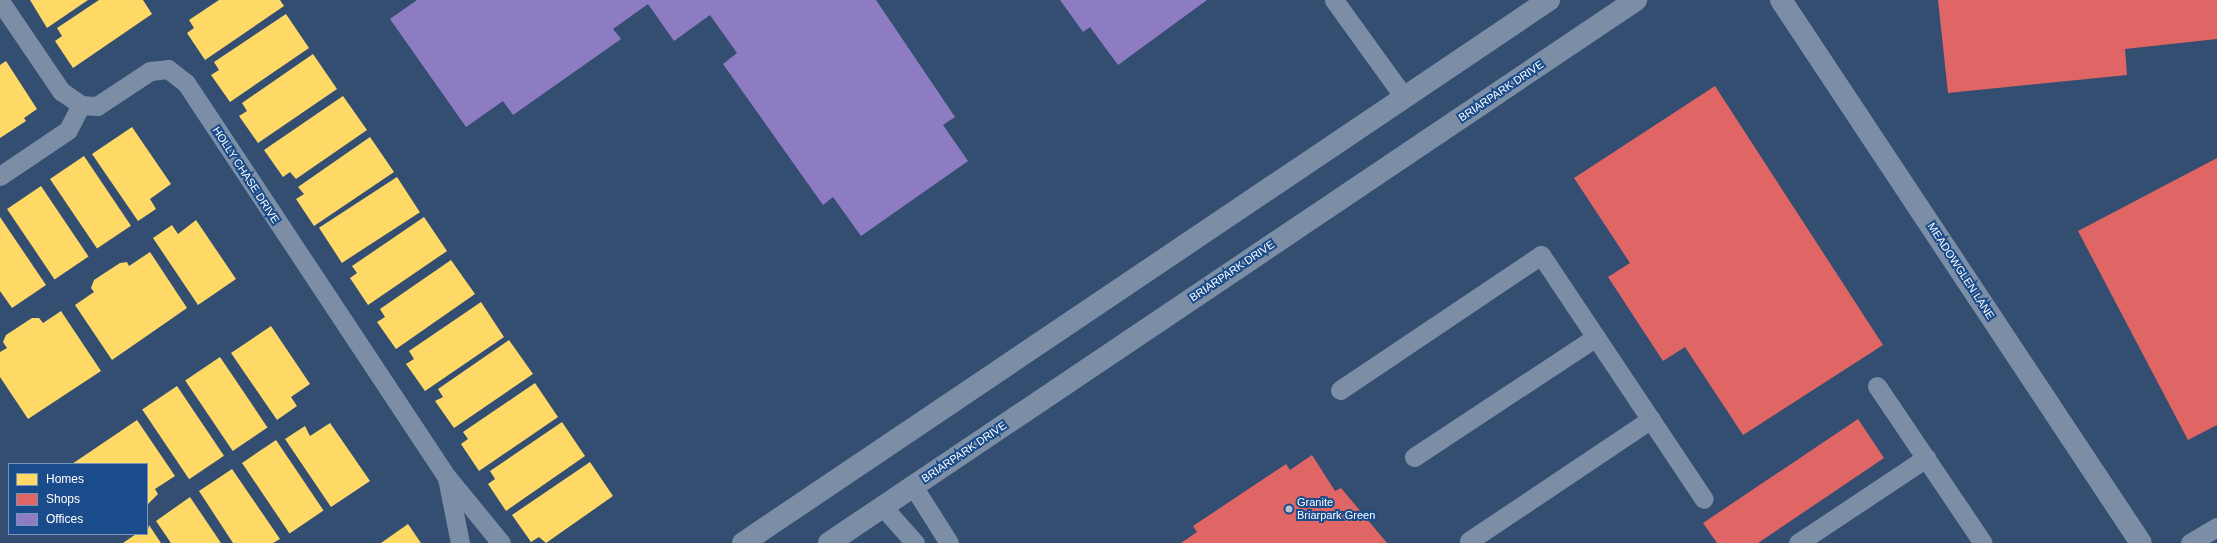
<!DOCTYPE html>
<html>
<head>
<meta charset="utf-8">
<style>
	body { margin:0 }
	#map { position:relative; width:2217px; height:543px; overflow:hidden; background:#344e71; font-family:Helvetica,sans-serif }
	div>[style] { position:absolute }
	.homes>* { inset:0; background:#ffd966; transform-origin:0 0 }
	.shops>* { inset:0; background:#e06666 }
	.offices>* { inset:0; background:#8e7cc3 }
	.service>* { height:19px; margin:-9.5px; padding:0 9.5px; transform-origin:9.5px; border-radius:9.5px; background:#7b8ea5 }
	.tertiary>* { height:22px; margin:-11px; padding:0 11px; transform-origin:11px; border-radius:11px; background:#7b8ea5 }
	.dots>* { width:11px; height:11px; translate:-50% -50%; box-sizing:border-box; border:2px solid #1a4b8b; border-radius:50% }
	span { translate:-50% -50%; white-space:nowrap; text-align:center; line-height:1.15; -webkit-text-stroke:4px #1a4b8b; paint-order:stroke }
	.street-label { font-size:11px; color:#fff }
	.poi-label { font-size:11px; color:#fff }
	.left { translate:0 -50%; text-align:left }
	.legend { position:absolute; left:8px; top:463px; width:140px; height:72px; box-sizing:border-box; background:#1a4b8b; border:1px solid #7693b9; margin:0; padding:5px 7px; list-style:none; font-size:12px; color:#fff }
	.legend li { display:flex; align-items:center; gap:8px; height:20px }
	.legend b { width:20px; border:1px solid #7693b9 }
</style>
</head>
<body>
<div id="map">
	<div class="homes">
		<div style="clip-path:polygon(30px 0,88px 0,47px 28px)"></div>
		<div style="clip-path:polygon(99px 0,143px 0,152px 14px,73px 68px,55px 41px,62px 36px,57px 28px)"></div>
		<div style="clip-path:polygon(219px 0,280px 0,284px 6px,205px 60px,187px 33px,194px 28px,189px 20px)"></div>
		<div style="clip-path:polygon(286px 14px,309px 48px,230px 102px,211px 75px,219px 70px,214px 62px)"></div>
		<div style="clip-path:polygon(313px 54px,337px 89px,258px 143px,239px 116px,247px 111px,242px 103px)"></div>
		<div style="clip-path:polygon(6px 61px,37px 109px,24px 118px,26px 121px,0 138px,0 65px)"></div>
		<div style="clip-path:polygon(343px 96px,367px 130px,296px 179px,290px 172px,283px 177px,264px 150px)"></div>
		<div style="clip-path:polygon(132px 127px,171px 184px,150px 199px,156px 209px,138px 221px,92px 154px)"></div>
		<div style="clip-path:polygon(370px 137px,394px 172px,314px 226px,296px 199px,304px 194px,298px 187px)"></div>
		<div style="left:84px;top:156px;width:84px;height:41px;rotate:56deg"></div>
		<div style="left:397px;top:177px;width:42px;height:93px;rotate:57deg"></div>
		<div style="left:41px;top:186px;width:85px;height:41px;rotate:56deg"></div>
		<div style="clip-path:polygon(0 217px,46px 285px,12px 308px,0 291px)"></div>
		<div style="clip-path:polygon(424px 217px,447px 251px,368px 305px,350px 278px,357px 273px,352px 266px)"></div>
		<div style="clip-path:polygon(196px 220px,236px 279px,198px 305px,153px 238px,172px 225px,178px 234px)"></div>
		<div style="clip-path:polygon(150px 252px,187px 308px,112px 360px,75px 305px,94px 292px,91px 288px,94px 280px,120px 263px,127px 262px,129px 266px)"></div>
		<div style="clip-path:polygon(451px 260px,475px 294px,396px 349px,377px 322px,385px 317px,380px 309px)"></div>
		<div style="clip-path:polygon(481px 302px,504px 337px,425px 391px,406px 364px,414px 359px,409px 351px)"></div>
		<div style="clip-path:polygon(61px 311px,101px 371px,28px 419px,0 377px,0 352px,7px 348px,3px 342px,6px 335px,32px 318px,39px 318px,43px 323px)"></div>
		<div style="clip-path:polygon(271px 326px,310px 384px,291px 397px,297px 406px,277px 420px,231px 353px)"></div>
		<div style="clip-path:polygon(509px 340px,533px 374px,454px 428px,435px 401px,443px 397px,438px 389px)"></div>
		<div style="left:220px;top:357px;width:85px;height:42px;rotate:56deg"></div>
		<div style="clip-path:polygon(535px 383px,558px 417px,479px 471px,461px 444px,468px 439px,463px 432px)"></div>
		<div style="left:177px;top:386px;width:84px;height:42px;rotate:56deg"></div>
		<div style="clip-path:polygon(137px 420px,175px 476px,155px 489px,158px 494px,147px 505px,147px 464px,72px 464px)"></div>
		<div style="clip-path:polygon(562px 422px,585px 456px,506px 511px,488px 484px,495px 479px,490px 471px)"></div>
		<div style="clip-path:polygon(330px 423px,370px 481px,331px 507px,285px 439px,305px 426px,310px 436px)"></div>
		<div style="left:276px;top:440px;width:85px;height:41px;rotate:56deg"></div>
		<div style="clip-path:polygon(590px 462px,613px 496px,546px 543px,539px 537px,531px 542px,512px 515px)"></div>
		<div style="clip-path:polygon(232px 469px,280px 539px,273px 543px,233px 543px,199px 491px)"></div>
		<div style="clip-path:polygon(190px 497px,221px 543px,171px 543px,156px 521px)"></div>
		<div style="clip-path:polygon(408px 524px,421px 543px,381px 543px)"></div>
		<div style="clip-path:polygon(149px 525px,161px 543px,123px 543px,136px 534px,147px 534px)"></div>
	</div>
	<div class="shops">
		<div style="clip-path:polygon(1938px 0,2217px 0,2217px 39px,2125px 49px,2127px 75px,1948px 93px)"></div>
		<div style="clip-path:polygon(1715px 86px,1883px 345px,1743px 435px,1685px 347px,1663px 361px,1608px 277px,1630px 263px,1574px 178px)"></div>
		<div style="clip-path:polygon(2217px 158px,2217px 425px,2188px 440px,2078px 231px)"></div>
		<div style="clip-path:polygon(1858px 419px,1884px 458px,1758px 543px,1717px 543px,1703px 523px)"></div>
		<div style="clip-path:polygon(1312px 455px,1335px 491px,1341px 488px,1387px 543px,1181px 543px,1197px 532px,1193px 526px,1286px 464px,1290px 470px)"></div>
	</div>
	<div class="offices">
		<div style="clip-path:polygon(417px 0,876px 0,955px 117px,943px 125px,968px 161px,861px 236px,833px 197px,823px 205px,723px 64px,737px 53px,710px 15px,674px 41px,648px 4px,613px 29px,621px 39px,513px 115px,503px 101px,466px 127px,390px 19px)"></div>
		<div style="clip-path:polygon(1060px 0,1207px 0,1118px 65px,1090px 27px,1083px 32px)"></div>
	</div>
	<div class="service">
		<div style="left:1334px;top:0;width:120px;rotate:54.2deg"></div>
		<div style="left:0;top:1px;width:109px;rotate:55.9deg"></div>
		<div style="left:61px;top:91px;width:24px;rotate:35deg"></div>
		<div style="left:81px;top:105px;width:16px;rotate:4deg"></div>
		<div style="left:97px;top:106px;width:64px;rotate:-33.4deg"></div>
		<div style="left:150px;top:71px;width:18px;rotate:-6deg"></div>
		<div style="left:168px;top:69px;width:23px;rotate:38deg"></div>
		<div style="left:186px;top:83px;width:473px;rotate:56.5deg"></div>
		<div style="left:447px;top:477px;width:85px;rotate:50.7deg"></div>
		<div style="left:0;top:176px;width:82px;rotate:-34.1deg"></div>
		<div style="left:68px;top:130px;width:28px;rotate:-63deg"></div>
		<div style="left:1877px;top:386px;width:189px;rotate:56deg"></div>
		<div style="left:1340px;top:390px;width:242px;rotate:-33.9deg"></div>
		<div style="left:1541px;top:255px;width:293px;rotate:56.3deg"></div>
		<div style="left:1414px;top:457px;width:218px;rotate:-33.4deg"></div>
		<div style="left:447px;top:478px;width:66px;rotate:78.7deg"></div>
		<div style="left:913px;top:486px;width:67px;rotate:57.7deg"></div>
		<div style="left:883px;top:507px;width:48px;rotate:48.4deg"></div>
		<div style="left:1469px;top:541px;width:219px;rotate:-33.8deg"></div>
		<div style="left:1798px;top:543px;width:154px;rotate:-33.6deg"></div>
		<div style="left:2190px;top:543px;width:31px;rotate:-31deg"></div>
	</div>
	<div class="tertiary">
		<div style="left:1781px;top:0;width:651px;rotate:56.46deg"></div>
		<div style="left:743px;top:543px;width:972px;rotate:-33.97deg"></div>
		<div style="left:829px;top:543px;width:973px;rotate:-33.94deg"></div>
	</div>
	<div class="dots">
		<div style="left:1289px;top:509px;background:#b8c1cd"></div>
	</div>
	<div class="street-label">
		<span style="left:1501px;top:91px;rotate:-34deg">BRIARPARK DRIVE</span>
		<span style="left:246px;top:175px;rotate:57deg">HOLLY CHASE DRIVE</span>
		<span style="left:1232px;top:271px;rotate:-34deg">BRIARPARK DRIVE</span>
		<span style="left:1961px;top:271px;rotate:57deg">MEADOWGLEN LANE</span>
		<span style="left:964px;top:452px;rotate:-34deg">BRIARPARK DRIVE</span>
	</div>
	<div class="poi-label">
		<span class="left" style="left:1297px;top:509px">Granite<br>Briarpark Green</span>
	</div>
	<ul class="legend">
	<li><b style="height:11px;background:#ffd966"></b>Homes</li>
	<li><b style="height:11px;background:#e06666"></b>Shops</li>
	<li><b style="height:11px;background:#8e7cc3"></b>Offices</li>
	</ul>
</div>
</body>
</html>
